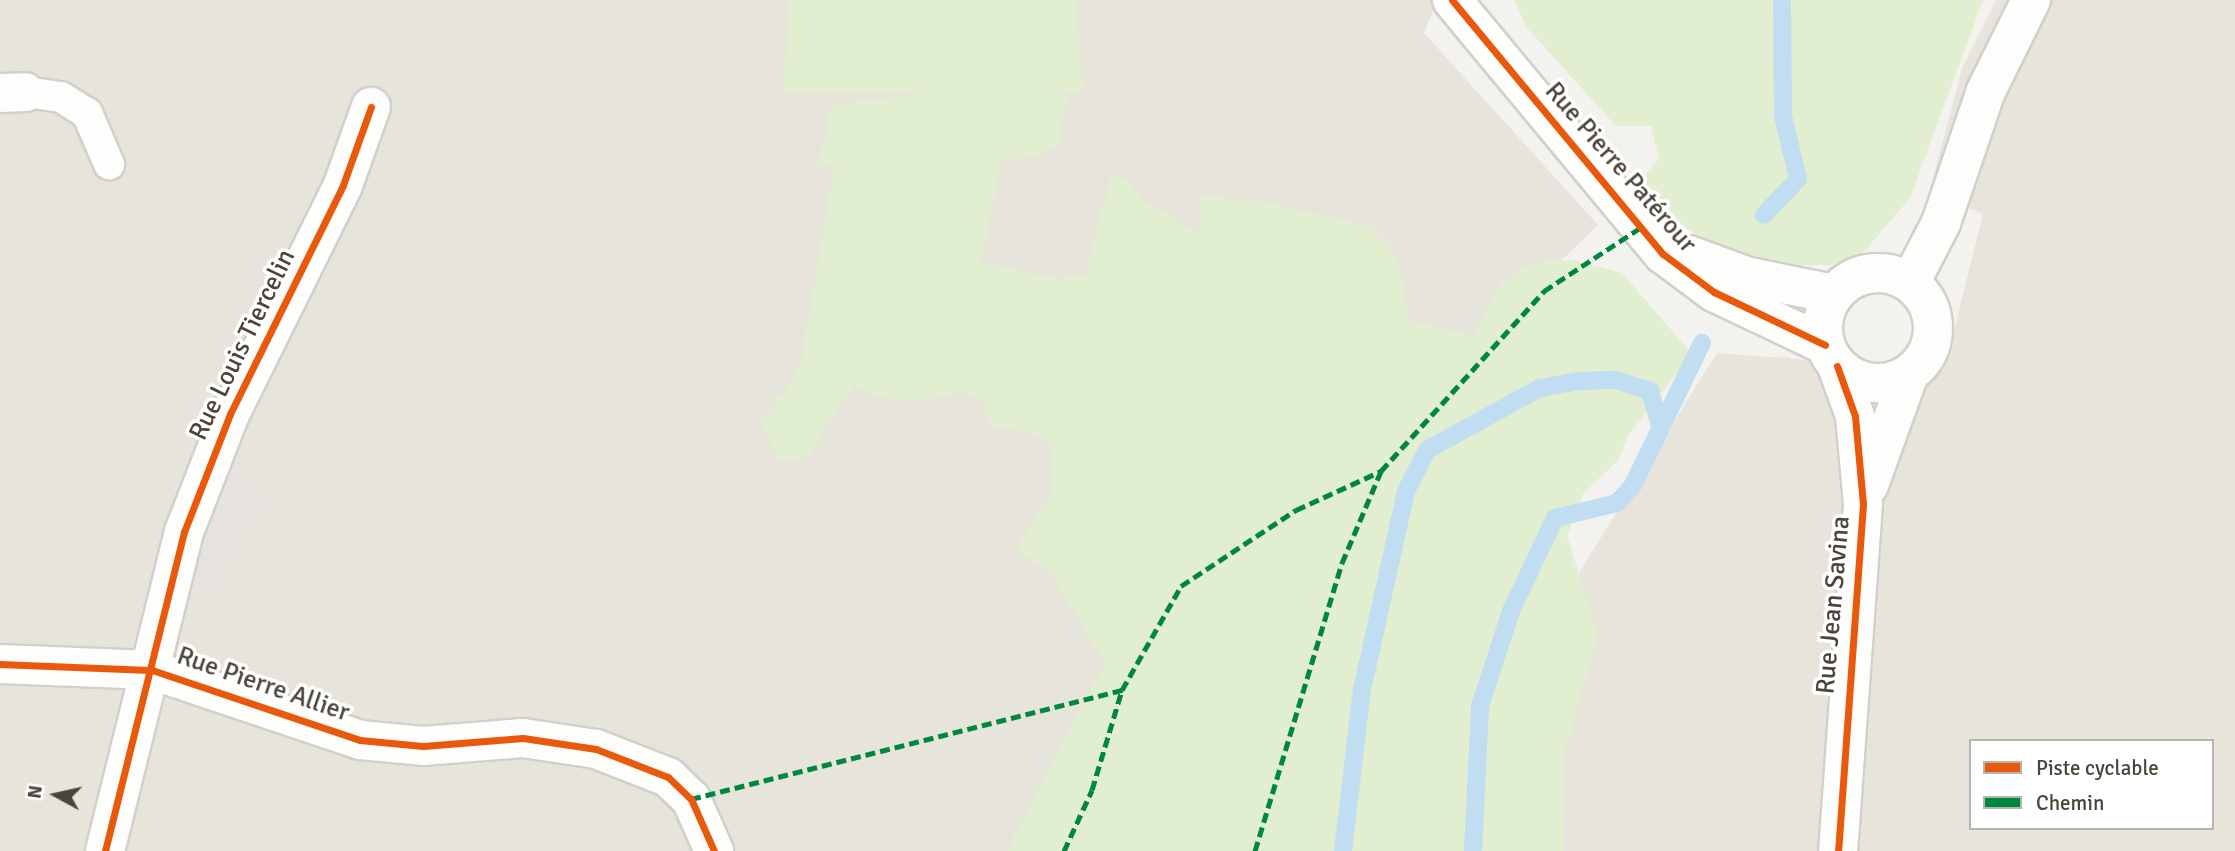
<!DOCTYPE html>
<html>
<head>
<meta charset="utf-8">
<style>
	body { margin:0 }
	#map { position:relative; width:2235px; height:851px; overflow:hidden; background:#f4f2ee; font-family:Signika,sans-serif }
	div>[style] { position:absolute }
	.residential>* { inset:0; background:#e7e4dc }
	.green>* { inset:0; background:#e1eecf }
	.parking>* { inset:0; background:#e6e3df }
	.stream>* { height:18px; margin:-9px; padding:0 9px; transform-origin:9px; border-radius:9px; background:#c0ddf1 }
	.roads { filter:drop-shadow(2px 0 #d2d0cb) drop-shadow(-2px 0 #d2d0cb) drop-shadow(0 2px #d2d0cb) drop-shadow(0 -2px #d2d0cb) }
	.lane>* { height:30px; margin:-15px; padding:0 15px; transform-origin:15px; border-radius:15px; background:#fdfdfc }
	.street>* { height:38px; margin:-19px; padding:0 19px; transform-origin:19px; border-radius:19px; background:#fdfdfc }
	.street>.ring { margin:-19px; padding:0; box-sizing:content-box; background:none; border:38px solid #fdfdfc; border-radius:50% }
	.quiet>* { height:5px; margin-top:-2.5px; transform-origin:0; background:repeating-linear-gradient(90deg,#00873e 0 10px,transparent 0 15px) }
	.cycleway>* { height:7px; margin:-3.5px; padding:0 3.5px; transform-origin:3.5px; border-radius:3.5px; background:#e8590c }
	span { translate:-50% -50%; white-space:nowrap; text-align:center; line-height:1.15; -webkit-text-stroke:7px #fff; paint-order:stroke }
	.street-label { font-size:26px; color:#4b4439 }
	.legend { position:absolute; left:1969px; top:739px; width:245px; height:91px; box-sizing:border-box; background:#fff; border:2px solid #b7b4b0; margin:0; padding:9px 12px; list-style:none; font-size:21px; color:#4b4439 }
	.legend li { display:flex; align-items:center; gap:14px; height:35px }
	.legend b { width:35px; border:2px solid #b7b4b0 }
	.north { position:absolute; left:21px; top:760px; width:70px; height:70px; -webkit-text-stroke:5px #fff; paint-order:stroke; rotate:278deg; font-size:19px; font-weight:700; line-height:28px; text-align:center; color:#4b4439 }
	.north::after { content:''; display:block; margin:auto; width:24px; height:32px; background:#4b4439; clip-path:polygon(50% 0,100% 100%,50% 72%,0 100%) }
</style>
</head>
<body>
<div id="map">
	<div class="residential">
		<div style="clip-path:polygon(0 0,1437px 0,1424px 33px,1598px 225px,1425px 392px,1146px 616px,1024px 851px,0 851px)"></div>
		<div style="clip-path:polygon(evenodd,1996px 0,2235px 0,2235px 851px,1490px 851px,1502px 695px,1717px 353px,1944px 370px,1983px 214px,1929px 193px,1963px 66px,1996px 0,1971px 741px,2212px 741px,2212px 828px,1971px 828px,1971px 741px)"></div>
	</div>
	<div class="green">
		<div style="clip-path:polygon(789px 0,1076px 0,1083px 92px,1060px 92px,1067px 97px,1058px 143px,1033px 158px,1002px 159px,981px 262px,1059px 279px,1085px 275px,1111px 176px,1125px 179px,1143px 200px,1193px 231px,1201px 231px,1200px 196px,1258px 201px,1369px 226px,1395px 253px,1411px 322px,1473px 336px,1501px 284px,1529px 263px,1572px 260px,1622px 273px,1692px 354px,1628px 436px,1618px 460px,1583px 494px,1567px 536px,1598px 635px,1563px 757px,1564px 851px,1006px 851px,1105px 663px,1052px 575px,1016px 549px,1054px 488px,1052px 449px,1036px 434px,991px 426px,981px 401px,964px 391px,920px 402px,882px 398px,855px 384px,807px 457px,780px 460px,759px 422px,776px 407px,772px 398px,783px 396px,801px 363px,834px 165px,818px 165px,832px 105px,930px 93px,783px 93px)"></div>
		<div style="clip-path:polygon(1514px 0,1983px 0,1910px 198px,1864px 252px,1831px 265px,1791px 265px,1712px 246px,1665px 212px,1640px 180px,1659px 159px,1651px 126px,1616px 126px,1527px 28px)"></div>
	</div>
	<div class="parking">
		<div style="clip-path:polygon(242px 467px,272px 493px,232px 565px,234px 598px,196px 591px,198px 543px)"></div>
	</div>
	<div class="stream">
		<div style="left:1764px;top:215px;width:50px;rotate:-46.6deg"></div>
		<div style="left:1798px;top:179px;width:65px;rotate:-103.4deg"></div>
		<div style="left:1783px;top:116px;width:116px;rotate:-90.5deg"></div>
		<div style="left:1343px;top:851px;width:162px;rotate:-83.3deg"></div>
		<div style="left:1362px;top:690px;width:204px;rotate:-77.5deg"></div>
		<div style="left:1406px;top:491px;width:46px;rotate:-62.9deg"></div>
		<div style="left:1427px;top:450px;width:129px;rotate:-28.8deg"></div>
		<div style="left:1540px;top:388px;width:39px;rotate:-10deg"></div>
		<div style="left:1578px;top:381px;width:37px;rotate:-2deg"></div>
		<div style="left:1615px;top:380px;width:37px;rotate:17deg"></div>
		<div style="left:1650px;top:391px;width:33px;rotate:74deg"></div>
		<div style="left:1473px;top:851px;width:145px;rotate:-87.2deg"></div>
		<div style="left:1480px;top:706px;width:100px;rotate:-71.9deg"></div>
		<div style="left:1511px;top:611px;width:103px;rotate:-64.7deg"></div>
		<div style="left:1555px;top:518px;width:64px;rotate:-13.6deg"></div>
		<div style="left:1617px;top:503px;width:24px;rotate:-48deg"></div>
		<div style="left:1633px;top:485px;width:158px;rotate:-64.1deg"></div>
	</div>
	<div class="roads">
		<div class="lane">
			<div style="left:25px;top:92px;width:36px;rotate:8deg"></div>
			<div style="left:61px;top:97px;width:31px;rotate:32deg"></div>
			<div style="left:87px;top:113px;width:56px;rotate:66.7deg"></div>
		</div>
		<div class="street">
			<div style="left:1452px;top:0;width:330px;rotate:50.3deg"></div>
			<div style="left:1663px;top:254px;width:64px;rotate:36.7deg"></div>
			<div style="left:1714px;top:292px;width:123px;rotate:25.5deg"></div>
			<div style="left:0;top:93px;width:25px;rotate:-2deg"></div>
			<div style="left:1689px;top:255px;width:64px;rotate:20.1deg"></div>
			<div style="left:1749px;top:277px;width:87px;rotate:11.3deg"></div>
			<div class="ring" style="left:1823px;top:273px;width:72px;height:72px"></div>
			<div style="left:1910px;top:283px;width:68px;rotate:-62.7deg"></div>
			<div style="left:1941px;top:223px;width:139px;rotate:-71.2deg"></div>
			<div style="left:1986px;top:91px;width:102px;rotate:-63.7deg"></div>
			<div style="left:1837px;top:366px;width:53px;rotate:70.2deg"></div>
			<div style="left:1855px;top:416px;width:88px;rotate:84.8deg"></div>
			<div style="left:1863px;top:504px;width:348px;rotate:94.1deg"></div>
			<div style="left:1869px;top:485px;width:118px;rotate:-70.2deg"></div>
			<div style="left:0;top:664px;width:152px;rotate:2.3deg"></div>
			<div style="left:152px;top:670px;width:219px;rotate:18.6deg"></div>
			<div style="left:360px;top:740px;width:63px;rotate:5.4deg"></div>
			<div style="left:423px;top:746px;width:100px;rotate:-4.6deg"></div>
			<div style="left:523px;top:738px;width:74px;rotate:8.6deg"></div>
			<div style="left:596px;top:749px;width:77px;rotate:21.3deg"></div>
			<div style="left:668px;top:777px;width:32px;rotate:44deg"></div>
			<div style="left:691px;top:799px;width:57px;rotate:66.1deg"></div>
			<div style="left:105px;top:851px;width:329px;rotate:-76.1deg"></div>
			<div style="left:184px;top:532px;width:127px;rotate:-68.7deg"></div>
			<div style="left:230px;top:414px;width:255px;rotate:-63.7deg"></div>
			<div style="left:343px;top:185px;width:83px;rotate:-70.3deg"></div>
		</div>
	</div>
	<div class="quiet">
		<div style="left:691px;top:799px;width:445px;rotate:-14.2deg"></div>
		<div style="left:1122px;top:690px;width:120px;rotate:-60.4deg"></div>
		<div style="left:1181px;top:586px;width:138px;rotate:-33.5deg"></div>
		<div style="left:1296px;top:510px;width:94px;rotate:-24.6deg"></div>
		<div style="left:1064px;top:851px;width:67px;rotate:-65.3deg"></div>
		<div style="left:1092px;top:790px;width:104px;rotate:-73.3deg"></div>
		<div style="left:1255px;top:851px;width:301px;rotate:-73.2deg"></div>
		<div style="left:1342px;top:563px;width:100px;rotate:-67deg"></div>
		<div style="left:1381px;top:471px;width:243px;rotate:-47.8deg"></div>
		<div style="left:1544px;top:291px;width:118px;rotate:-33.3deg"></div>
	</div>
	<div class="cycleway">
		<div style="left:1452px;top:0;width:330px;rotate:50.3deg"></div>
		<div style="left:1663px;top:254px;width:64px;rotate:36.7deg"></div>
		<div style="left:1714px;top:292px;width:123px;rotate:25.5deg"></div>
		<div style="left:1837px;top:366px;width:53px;rotate:70.2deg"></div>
		<div style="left:1855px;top:416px;width:88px;rotate:84.8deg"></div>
		<div style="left:1863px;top:504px;width:348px;rotate:94.1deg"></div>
		<div style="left:0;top:664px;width:152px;rotate:2.3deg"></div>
		<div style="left:152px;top:670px;width:219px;rotate:18.6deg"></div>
		<div style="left:360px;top:740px;width:63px;rotate:5.4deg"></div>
		<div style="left:423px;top:746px;width:100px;rotate:-4.6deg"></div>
		<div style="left:523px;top:738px;width:74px;rotate:8.6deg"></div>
		<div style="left:596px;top:749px;width:77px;rotate:21.3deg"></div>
		<div style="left:668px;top:777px;width:32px;rotate:44deg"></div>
		<div style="left:691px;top:799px;width:57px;rotate:66.1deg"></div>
		<div style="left:105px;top:851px;width:329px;rotate:-76.1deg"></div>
		<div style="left:184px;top:532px;width:127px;rotate:-68.7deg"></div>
		<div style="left:230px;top:414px;width:255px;rotate:-63.7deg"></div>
		<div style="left:343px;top:185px;width:83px;rotate:-70.3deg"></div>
	</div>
	<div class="street-label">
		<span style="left:1620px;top:168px;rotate:49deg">Rue Pierre Patérour</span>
		<span style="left:243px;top:345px;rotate:-64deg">Rue Louis Tiercelin</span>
		<span style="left:1834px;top:605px;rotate:-85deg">Rue Jean Savina</span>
		<span style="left:263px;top:685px;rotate:19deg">Rue Pierre Allier</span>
	</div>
	<ul class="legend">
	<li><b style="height:9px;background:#e8590c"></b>Piste cyclable</li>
	<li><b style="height:9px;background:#00873e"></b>Chemin</li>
	</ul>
	<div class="north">N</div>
</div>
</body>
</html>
